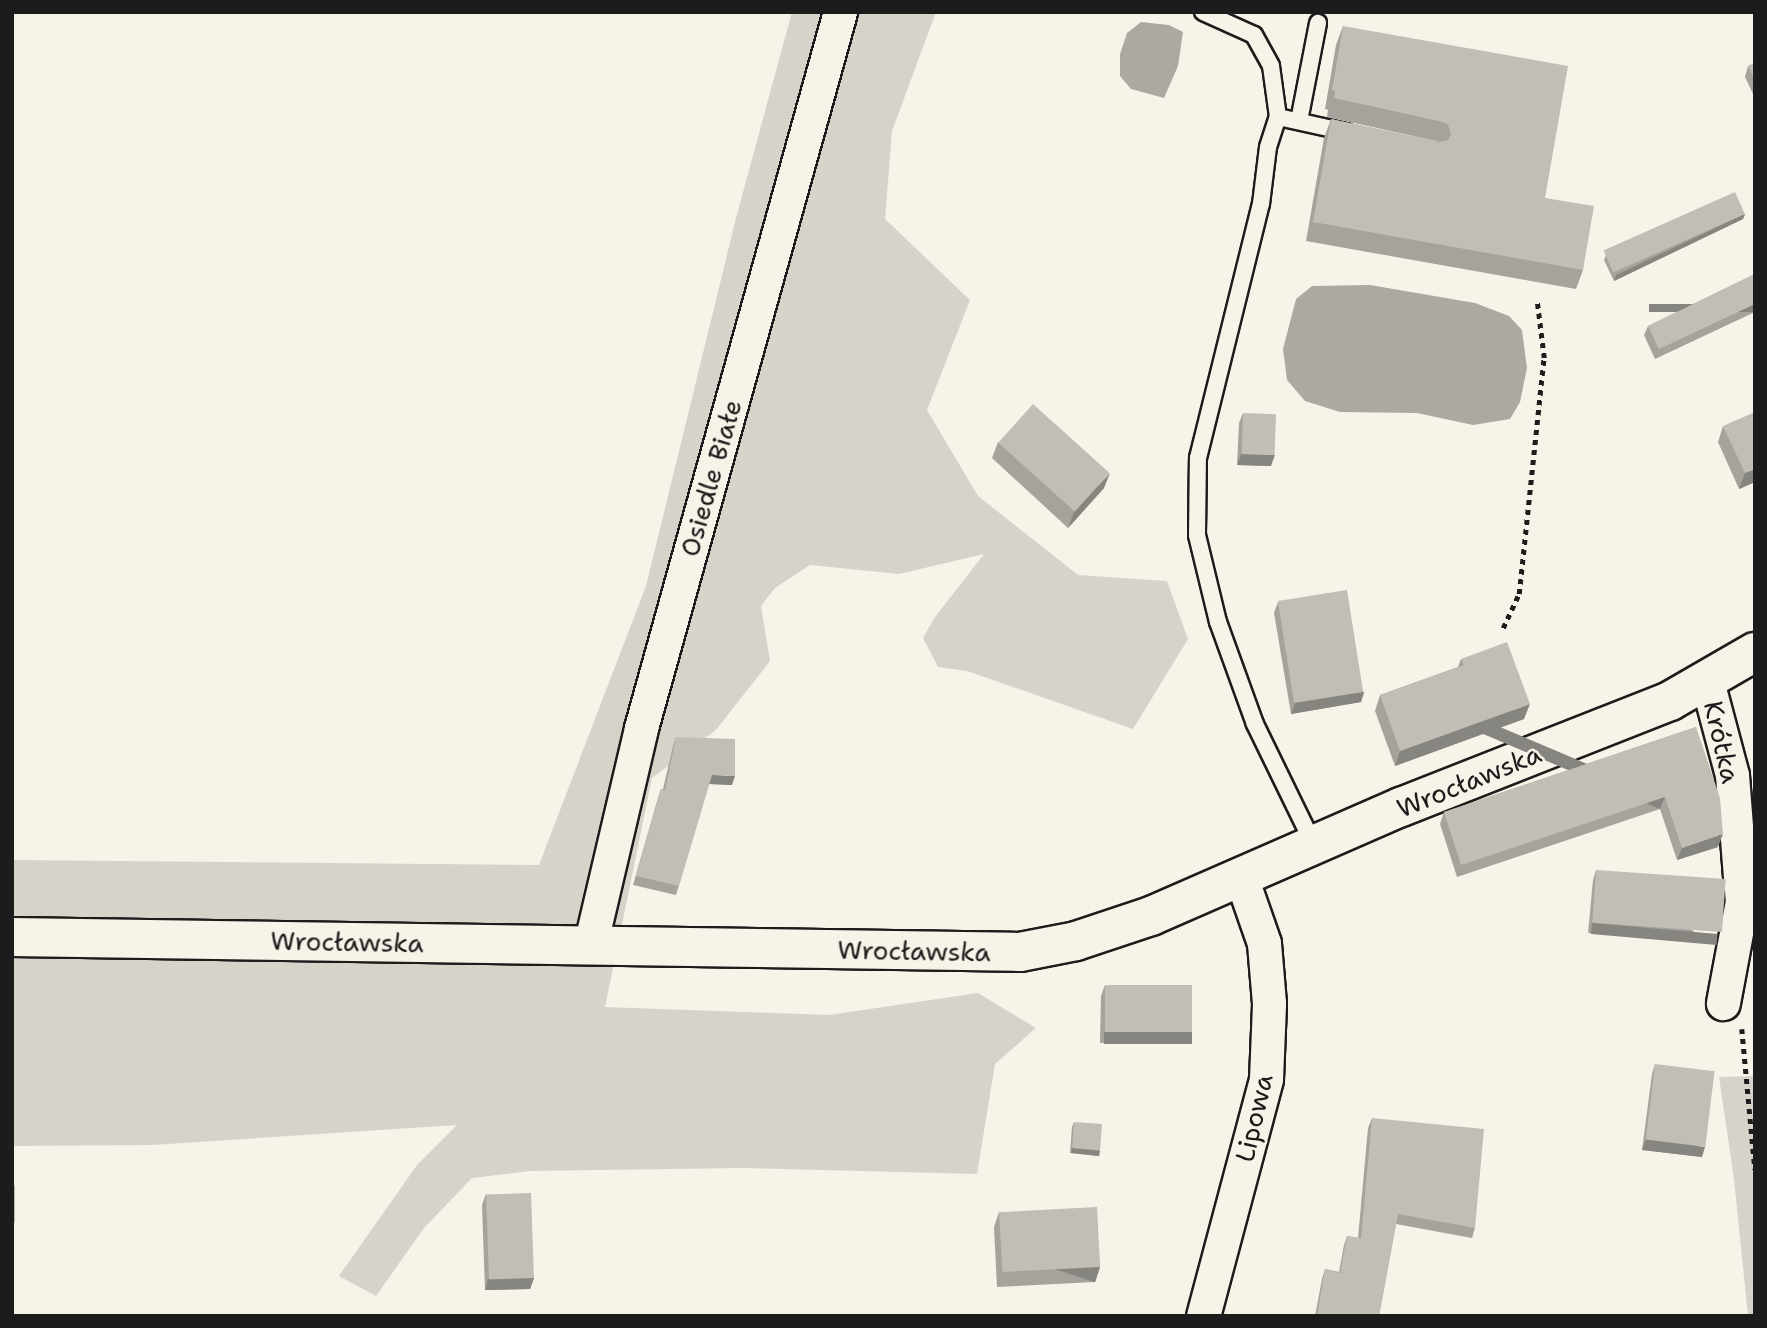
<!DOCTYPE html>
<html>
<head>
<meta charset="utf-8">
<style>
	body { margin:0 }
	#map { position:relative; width:1767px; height:1328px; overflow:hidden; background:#f7f3e8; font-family:"Shantell Sans",sans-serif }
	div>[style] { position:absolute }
	.green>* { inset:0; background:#d7d3cb }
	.water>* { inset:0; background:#aca9a2 }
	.path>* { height:4.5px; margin-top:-2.25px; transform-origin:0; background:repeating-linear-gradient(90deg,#1c1c1c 0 5px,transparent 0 10px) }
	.roads { filter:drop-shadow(2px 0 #1c1c1c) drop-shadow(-2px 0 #1c1c1c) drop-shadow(0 2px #1c1c1c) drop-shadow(0 -2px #1c1c1c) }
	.lane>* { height:16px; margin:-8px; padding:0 8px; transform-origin:8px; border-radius:8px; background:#f7f3e8 }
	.street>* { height:33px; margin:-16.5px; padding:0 16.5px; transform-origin:16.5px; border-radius:16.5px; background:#f7f3e8 }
	.secondary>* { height:38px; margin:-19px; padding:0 19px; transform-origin:19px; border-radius:19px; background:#f7f3e8 }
	.wall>* { inset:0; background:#a5a39c }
	.shaded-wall>* { inset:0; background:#86857f; transform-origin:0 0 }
	.building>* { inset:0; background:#c0beb5; transform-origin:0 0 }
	span { translate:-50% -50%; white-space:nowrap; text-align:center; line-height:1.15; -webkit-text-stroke:5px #f7f3e8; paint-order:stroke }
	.street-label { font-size:26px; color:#1c1c1c }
	.frame { position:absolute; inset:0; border:14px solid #1c1c1c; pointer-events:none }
</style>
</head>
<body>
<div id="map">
	<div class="green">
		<div style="clip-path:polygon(792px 12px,936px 12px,892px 131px,885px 219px,970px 300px,927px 410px,978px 496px,1078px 575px,1167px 581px,1188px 639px,1133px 729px,967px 671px,938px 667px,923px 638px,935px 617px,984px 554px,899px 574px,810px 565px,775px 588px,761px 606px,770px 661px,716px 730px,652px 778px,605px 1007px,829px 1015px,978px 993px,1036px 1028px,995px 1064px,977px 1174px,741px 1168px,530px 1171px,472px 1178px,424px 1228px,376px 1296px,339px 1276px,417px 1165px,457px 1125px,152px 1145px,12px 1146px,12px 860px,539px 865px,646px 586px,736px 218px)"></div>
		<div style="clip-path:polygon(1755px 1076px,1755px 1316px,1748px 1316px,1734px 1179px,1719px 1077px)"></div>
	</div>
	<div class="water">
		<div style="clip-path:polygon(1141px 22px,1169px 25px,1183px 32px,1178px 66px,1164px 98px,1131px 89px,1120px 76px,1120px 54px,1127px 33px)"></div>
		<div style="clip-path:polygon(1370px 285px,1475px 303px,1509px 316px,1522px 330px,1527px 368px,1520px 402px,1510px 419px,1473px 425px,1417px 413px,1340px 412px,1305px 401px,1287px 380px,1283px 349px,1296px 299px,1312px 286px)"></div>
	</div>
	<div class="path">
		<div style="left:1503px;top:628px;width:38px;rotate:-65deg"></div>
		<div style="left:1519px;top:594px;width:237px;rotate:-84deg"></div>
		<div style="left:1544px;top:358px;width:57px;rotate:-97deg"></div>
		<div style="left:1742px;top:1029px;width:141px;rotate:84.7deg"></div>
	</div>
	<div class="roads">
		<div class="lane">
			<div style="left:1203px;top:12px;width:56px;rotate:24.3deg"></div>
			<div style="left:1254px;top:35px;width:35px;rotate:61deg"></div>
			<div style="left:1271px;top:66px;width:51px;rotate:82.2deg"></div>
			<div style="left:1299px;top:121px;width:100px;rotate:-79deg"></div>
			<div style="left:1314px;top:845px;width:135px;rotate:-116deg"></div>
			<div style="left:1255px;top:724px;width:109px;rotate:-109.9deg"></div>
			<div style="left:1218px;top:622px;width:89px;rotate:-103.6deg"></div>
			<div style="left:1197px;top:535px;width:77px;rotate:-89.3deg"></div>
			<div style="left:1198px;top:458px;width:262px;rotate:-76.1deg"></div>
			<div style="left:1261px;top:204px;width:57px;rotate:-83deg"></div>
			<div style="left:1268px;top:147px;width:32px;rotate:-72deg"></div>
			<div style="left:1278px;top:117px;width:70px;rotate:12.4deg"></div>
		</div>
		<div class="street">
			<div style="left:1707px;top:681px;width:97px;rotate:75.1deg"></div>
			<div style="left:1732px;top:775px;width:126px;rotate:85.5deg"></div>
			<div style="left:1742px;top:901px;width:104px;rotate:100.6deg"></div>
			<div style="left:590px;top:946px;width:224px;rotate:-76.8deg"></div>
			<div style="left:641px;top:728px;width:743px;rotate:-74.47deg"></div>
			<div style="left:1203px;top:1316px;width:245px;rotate:-75.1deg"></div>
			<div style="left:1266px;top:1079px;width:76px;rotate:-87.7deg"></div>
			<div style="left:1269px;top:1003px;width:60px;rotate:-94.8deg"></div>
			<div style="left:1264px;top:943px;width:70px;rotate:-109.2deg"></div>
		</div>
		<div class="secondary">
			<div style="left:12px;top:937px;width:1008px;rotate:0.85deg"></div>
			<div style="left:1020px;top:952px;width:57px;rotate:-11.1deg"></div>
			<div style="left:1076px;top:941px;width:79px;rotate:-18.4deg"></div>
			<div style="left:1151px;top:916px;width:273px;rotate:-23.6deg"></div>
			<div style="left:1401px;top:807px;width:289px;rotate:-21.5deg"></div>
			<div style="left:1670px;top:701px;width:98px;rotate:-30deg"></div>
		</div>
	</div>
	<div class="wall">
		<div style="clip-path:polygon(1343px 26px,1545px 198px,1583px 270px,1576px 289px,1306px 241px,1324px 138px,1331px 119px,1439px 142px,1436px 141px,1327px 117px,1328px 110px,1325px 109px,1336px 45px)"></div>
		<div style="clip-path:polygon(1755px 63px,1755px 98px,1745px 77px,1748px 66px)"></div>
		<div style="clip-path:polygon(1745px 214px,1743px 219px,1614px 281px,1604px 260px,1606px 255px)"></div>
		<div style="clip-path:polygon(1755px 274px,1755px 312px,1655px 359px,1644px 335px,1648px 326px)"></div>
		<div style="clip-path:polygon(1243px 413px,1271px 466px,1237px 465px,1239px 423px)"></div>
		<div style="clip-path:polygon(1723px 426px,1755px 482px,1739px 489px,1718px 442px)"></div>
		<div style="clip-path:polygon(998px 442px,1104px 488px,1068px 528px,992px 458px)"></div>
		<div style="clip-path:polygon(1278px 602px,1364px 692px,1361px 702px,1291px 714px,1274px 613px)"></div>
		<div style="clip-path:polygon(1461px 659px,1524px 719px,1395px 766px,1375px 711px,1380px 695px,1458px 667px)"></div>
		<div style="clip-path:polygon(1696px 727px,1718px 847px,1677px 860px,1660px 809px,1457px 877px,1440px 824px,1444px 812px)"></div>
		<div style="clip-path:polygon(676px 737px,732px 785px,709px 784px,676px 895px,633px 885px,658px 798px,661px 789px,663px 789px,673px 746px)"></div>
		<div style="clip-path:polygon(1596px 870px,1714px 944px,1588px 933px,1593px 880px)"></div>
		<div style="clip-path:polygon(1105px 985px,1192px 1032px,1188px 1043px,1100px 1043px,1101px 996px)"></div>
		<div style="clip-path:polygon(1655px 1064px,1702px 1157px,1642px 1150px,1652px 1074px)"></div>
		<div style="clip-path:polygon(1372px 1118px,1475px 1228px,1472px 1238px,1396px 1224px,1379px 1316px,1315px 1316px,1322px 1279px,1325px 1269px,1339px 1272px,1344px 1245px,1347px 1236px,1358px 1238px,1368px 1128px)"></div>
		<div style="clip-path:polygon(1074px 1122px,1100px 1151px,1098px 1156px,1070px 1153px,1072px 1127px)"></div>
		<div style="clip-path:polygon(486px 1194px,534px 1278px,530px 1289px,485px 1290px,482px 1205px)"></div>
		<div style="clip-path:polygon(999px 1212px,1100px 1267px,1095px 1282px,997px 1287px,994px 1227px)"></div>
	</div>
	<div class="shaded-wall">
		<div style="clip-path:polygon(1745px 214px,1743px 219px,1614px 281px,1616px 275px)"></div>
		<div style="left:1755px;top:304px;width:8px;height:106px;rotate:90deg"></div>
		<div style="clip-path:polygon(1241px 454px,1275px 455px,1271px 466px,1237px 465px)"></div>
		<div style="clip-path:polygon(1755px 469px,1755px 482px,1739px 489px,1745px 473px)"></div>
		<div style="clip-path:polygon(1110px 473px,1104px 488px,1068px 528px,1074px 512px)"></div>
		<div style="clip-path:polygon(1364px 692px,1361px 702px,1291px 714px,1295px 703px)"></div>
		<div style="clip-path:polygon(1530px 704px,1524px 719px,1395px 766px,1400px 751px)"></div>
		<div style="clip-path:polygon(712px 775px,735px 776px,732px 785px,709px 784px)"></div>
		<div style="left:1665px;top:797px;width:13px;height:215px;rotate:113deg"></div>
		<div style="clip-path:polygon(1723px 834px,1718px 847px,1677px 860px,1682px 848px)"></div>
		<div style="left:1592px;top:923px;width:126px;height:11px;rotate:5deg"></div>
		<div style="left:1104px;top:1032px;width:88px;height:12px"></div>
		<div style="clip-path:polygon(1646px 1139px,1705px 1147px,1702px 1157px,1642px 1150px)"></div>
		<div style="left:1072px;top:1148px;width:28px;height:5px;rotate:6deg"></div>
		<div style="left:1100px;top:1267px;width:16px;height:98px;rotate:108deg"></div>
		<div style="clip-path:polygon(534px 1278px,530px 1289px,485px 1290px,488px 1279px)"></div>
	</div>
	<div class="building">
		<div style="clip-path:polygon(1343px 26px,1568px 66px,1545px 198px,1594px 206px,1583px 270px,1313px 222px,1331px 119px,1439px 142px,1448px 140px,1451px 134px,1448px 125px,1443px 122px,1334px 98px,1335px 91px,1332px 90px)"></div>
		<div style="clip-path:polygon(1755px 63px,1755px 80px,1748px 66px)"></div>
		<div style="left:1735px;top:192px;width:24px;height:144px;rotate:66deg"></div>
		<div style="clip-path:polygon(1755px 274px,1755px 304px,1659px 349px,1648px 326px)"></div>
		<div style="left:1033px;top:404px;width:103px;height:52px;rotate:42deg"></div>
		<div style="clip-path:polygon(1755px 412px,1755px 469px,1745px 473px,1723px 426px)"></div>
		<div style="left:1243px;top:413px;width:33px;height:41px;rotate:2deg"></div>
		<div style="left:1347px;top:590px;width:103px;height:70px;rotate:81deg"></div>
		<div style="clip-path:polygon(1507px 642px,1530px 704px,1400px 751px,1380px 695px,1464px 665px,1461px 659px)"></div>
		<div style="clip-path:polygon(1696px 727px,1720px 798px,1723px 834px,1682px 848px,1665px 797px,1461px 865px,1444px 812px)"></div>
		<div style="clip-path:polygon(676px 737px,735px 739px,735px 776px,712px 775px,679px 886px,636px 876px,661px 789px,665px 790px)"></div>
		<div style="left:1596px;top:870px;width:130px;height:53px;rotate:4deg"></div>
		<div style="left:1105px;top:985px;width:87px;height:47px"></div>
		<div style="left:1655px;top:1064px;width:60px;height:76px;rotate:7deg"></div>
		<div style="clip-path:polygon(1372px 1118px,1484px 1129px,1475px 1228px,1398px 1214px,1379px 1316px,1317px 1316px,1325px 1269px,1340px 1273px,1347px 1236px,1361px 1238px)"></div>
		<div style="left:1074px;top:1122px;width:28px;height:26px;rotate:4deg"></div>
		<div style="left:12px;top:1185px;width:3px;height:38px"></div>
		<div style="left:531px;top:1193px;width:85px;height:45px;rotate:88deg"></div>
		<div style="left:1097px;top:1207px;width:60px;height:98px;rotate:87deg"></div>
	</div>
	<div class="street-label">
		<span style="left:711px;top:478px;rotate:-74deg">Osiedle Białe</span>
		<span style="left:1722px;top:742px;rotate:77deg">Krótka</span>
		<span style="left:1469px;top:781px;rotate:-22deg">Wrocławska</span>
		<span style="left:347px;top:942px;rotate:1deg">Wrocławska</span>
		<span style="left:914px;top:951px;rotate:1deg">Wrocławska</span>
		<span style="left:1254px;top:1118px;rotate:-77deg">Lipowa</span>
	</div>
	<div class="frame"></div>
</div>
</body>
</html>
